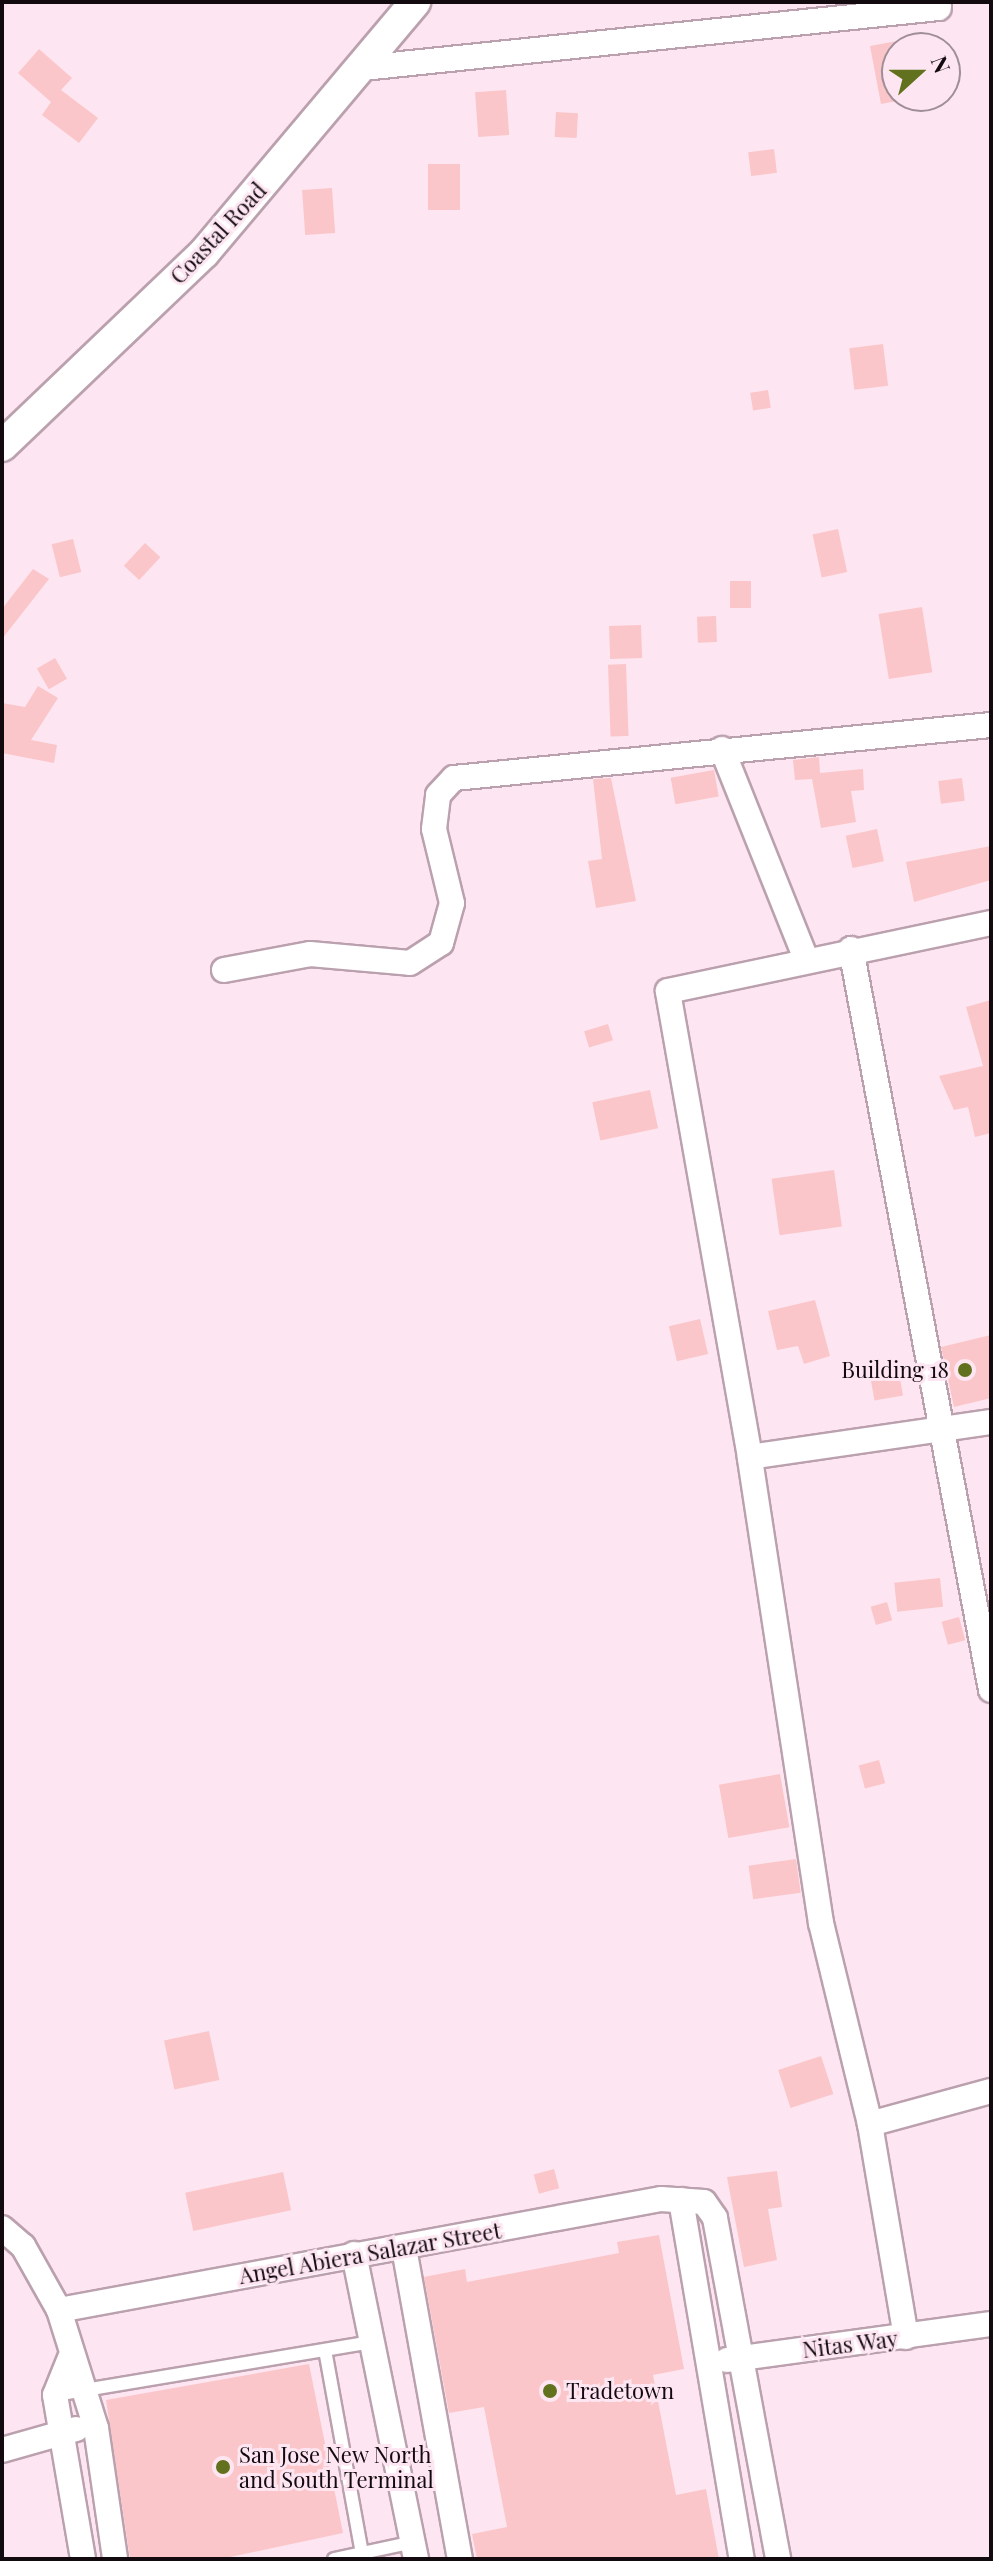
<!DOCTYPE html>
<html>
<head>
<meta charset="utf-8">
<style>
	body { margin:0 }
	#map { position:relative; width:993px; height:2561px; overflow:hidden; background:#fde6f1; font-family:"Playfair Display",serif }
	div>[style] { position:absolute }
	.building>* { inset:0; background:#fbc6c9; transform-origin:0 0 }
	.roads { filter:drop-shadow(2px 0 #bba0ae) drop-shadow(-2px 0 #bba0ae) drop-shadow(0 2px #bba0ae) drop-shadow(0 -2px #bba0ae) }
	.service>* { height:12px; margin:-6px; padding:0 6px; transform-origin:6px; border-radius:6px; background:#fff }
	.minor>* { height:24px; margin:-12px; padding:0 12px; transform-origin:12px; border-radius:12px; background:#fff }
	.tertiary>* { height:30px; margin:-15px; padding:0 15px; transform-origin:15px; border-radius:15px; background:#fff }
	.dots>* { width:22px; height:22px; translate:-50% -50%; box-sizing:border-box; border:4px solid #fde6f1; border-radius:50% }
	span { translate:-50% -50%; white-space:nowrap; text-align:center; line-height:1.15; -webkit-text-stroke:6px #fde6f1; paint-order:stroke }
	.street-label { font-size:22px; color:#130a0f }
	.poi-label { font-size:22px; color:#130a0f }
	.right { translate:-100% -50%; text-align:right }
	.left { translate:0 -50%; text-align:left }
	.frame { position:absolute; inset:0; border:4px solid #130a0f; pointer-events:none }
	.north { position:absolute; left:881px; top:32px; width:80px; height:80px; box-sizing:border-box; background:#fde6f1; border:2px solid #9f8e97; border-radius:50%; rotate:69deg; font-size:22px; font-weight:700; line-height:32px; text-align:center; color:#130a0f }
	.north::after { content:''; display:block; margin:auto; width:28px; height:36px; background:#61711d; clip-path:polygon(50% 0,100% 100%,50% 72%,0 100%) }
</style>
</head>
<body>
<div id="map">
	<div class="building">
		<div style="clip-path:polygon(897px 41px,897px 101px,881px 104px,870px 46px)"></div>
		<div style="clip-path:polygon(39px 49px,72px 78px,61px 90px,98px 118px,79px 143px,42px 115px,51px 102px,18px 73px)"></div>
		<div style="left:506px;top:90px;width:45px;height:31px;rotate:86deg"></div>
		<div style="left:556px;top:112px;width:22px;height:25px;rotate:3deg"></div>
		<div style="left:774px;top:149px;width:24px;height:26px;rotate:83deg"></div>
		<div style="left:428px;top:164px;width:32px;height:46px"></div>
		<div style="left:332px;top:188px;width:45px;height:30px;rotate:86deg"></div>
		<div style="left:883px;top:344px;width:42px;height:34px;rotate:83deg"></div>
		<div style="left:768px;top:390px;width:18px;height:18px;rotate:81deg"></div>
		<div style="left:838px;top:529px;width:44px;height:26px;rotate:78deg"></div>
		<div style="left:73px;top:539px;width:34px;height:22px;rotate:76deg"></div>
		<div style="left:145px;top:543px;width:21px;height:31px;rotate:43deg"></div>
		<div style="clip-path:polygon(33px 569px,49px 579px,2px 639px,2px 609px)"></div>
		<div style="left:730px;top:581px;width:21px;height:27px"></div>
		<div style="left:922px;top:607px;width:66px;height:44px;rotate:81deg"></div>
		<div style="left:716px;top:616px;width:26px;height:19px;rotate:88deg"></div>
		<div style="left:641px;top:625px;width:33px;height:32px;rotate:88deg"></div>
		<div style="left:55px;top:658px;width:24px;height:21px;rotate:60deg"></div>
		<div style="left:626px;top:664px;width:72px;height:18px;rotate:88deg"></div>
		<div style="clip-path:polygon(38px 686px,58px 698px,31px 740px,57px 745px,54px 763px,2px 753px,2px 703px,25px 707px)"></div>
		<div style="clip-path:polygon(819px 757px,820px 773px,863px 769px,864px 790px,851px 791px,856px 822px,821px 828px,812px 779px,795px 780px,793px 760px)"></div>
		<div style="left:714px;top:770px;width:27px;height:44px;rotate:80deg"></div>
		<div style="clip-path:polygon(611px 778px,636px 901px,596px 908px,588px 861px,602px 859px,593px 779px)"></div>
		<div style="left:962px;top:778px;width:23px;height:24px;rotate:83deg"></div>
		<div style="left:877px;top:829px;width:33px;height:32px;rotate:78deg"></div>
		<div style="clip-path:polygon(991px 846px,991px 880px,914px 902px,906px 862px)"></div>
		<div style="clip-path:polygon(991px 1000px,991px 1133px,975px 1137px,968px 1107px,954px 1110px,939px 1076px,983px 1066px,966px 1007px)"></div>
		<div style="left:608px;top:1024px;width:17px;height:25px;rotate:73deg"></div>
		<div style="left:650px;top:1090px;width:39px;height:59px;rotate:78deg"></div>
		<div style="left:834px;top:1170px;width:57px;height:63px;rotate:82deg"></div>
		<div style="clip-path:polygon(815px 1300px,830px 1356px,804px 1364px,798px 1346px,777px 1350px,768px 1311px)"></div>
		<div style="left:700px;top:1319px;width:36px;height:32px;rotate:77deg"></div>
		<div style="clip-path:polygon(991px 1335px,991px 1398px,954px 1407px,941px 1347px)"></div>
		<div style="left:898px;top:1367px;width:29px;height:29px;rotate:80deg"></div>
		<div style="left:940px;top:1578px;width:29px;height:46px;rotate:84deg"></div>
		<div style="left:887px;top:1602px;width:19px;height:17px;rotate:74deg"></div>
		<div style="left:959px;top:1617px;width:24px;height:18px;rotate:75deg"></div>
		<div style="left:879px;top:1760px;width:24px;height:21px;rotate:75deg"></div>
		<div style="left:780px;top:1774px;width:54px;height:62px;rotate:80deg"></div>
		<div style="left:796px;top:1859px;width:34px;height:48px;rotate:82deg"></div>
		<div style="left:209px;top:2031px;width:50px;height:46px;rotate:78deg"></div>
		<div style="left:821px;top:2056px;width:40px;height:45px;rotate:72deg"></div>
		<div style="left:554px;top:2169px;width:20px;height:21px;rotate:75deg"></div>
		<div style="clip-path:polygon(777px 2171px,782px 2207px,768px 2209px,777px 2260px,744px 2267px,727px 2177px)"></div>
		<div style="left:283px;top:2172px;width:39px;height:100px;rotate:78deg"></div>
		<div style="clip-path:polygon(659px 2235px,684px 2369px,653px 2375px,676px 2495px,706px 2489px,719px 2559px,477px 2559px,472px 2534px,507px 2527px,484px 2407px,449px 2413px,424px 2277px,465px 2269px,467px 2282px,619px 2253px,617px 2242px)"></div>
		<div style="clip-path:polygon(309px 2364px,343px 2533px,221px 2559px,130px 2559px,106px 2400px)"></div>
	</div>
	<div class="roads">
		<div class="service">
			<div style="left:325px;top:2350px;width:206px;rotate:79.7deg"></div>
			<div style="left:55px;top:2395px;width:321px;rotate:-9.5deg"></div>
			<div style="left:334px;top:2559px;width:81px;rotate:-12.1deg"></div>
		</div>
		<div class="minor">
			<div style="left:363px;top:68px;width:579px;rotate:-5.95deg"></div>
			<div style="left:722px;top:749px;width:224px;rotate:68.2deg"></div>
			<div style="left:851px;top:949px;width:754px;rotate:79.3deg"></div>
			<div style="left:224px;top:970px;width:87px;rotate:-10.5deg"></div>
			<div style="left:310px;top:954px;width:100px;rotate:5.1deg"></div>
			<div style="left:410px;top:963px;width:37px;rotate:-33deg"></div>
			<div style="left:441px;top:943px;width:41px;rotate:-74.6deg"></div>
			<div style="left:452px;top:903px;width:76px;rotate:-103.7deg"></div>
			<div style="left:434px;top:829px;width:34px;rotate:-83deg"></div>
			<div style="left:438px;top:795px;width:23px;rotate:-47deg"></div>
			<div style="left:454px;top:778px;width:540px;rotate:-5.64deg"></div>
			<div style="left:750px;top:1457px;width:244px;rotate:-8.3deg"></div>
			<div style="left:870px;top:2124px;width:207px;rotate:-103.7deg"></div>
			<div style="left:821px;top:1923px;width:471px;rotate:-98.7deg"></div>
			<div style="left:750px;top:1457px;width:473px;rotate:-100deg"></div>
			<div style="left:668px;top:991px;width:330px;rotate:-11.9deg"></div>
			<div style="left:681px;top:2200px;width:364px;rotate:80.4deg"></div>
			<div style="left:2px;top:2228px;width:28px;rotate:41deg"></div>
			<div style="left:23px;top:2246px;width:73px;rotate:60.6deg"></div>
			<div style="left:59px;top:2310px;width:124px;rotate:72.6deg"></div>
			<div style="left:96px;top:2428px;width:132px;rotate:81.7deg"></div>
			<div style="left:404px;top:2248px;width:316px;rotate:79.8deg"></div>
			<div style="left:354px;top:2254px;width:311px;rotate:78.5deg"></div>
			<div style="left:59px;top:2310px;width:612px;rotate:-10.45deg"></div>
			<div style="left:661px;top:2199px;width:43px;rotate:4deg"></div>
			<div style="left:704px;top:2202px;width:19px;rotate:55deg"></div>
			<div style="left:715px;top:2218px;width:347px;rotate:79.5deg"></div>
			<div style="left:906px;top:2337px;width:216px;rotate:-99.6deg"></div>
			<div style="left:870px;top:2124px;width:125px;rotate:-15.3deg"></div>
			<div style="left:70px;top:2358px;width:40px;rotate:112deg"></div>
			<div style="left:55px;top:2395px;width:166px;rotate:80.3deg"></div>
			<div style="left:727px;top:2360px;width:266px;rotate:-7.8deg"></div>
			<div style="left:2px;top:2450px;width:77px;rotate:-15.8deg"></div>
		</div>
		<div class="tertiary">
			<div style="left:2px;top:446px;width:279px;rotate:-43.7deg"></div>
			<div style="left:204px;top:253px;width:328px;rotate:-49.9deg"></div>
		</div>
	</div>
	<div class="dots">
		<div style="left:965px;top:1370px;background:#61711d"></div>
		<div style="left:550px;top:2391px;background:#61711d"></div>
		<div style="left:223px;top:2467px;background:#61711d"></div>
	</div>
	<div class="street-label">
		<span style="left:218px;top:233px;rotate:-47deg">Coastal Road</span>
		<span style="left:370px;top:2253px;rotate:-10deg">Angel Abiera Salazar Street</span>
		<span style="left:850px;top:2344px;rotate:-7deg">Nitas Way</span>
	</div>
	<div class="poi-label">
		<span class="right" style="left:949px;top:1370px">Building 18</span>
		<span class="left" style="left:566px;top:2391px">Tradetown</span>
		<span class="left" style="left:239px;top:2467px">San Jose New North<br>and South Terminal</span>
	</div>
	<div class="frame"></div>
	<div class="north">N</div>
</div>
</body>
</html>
